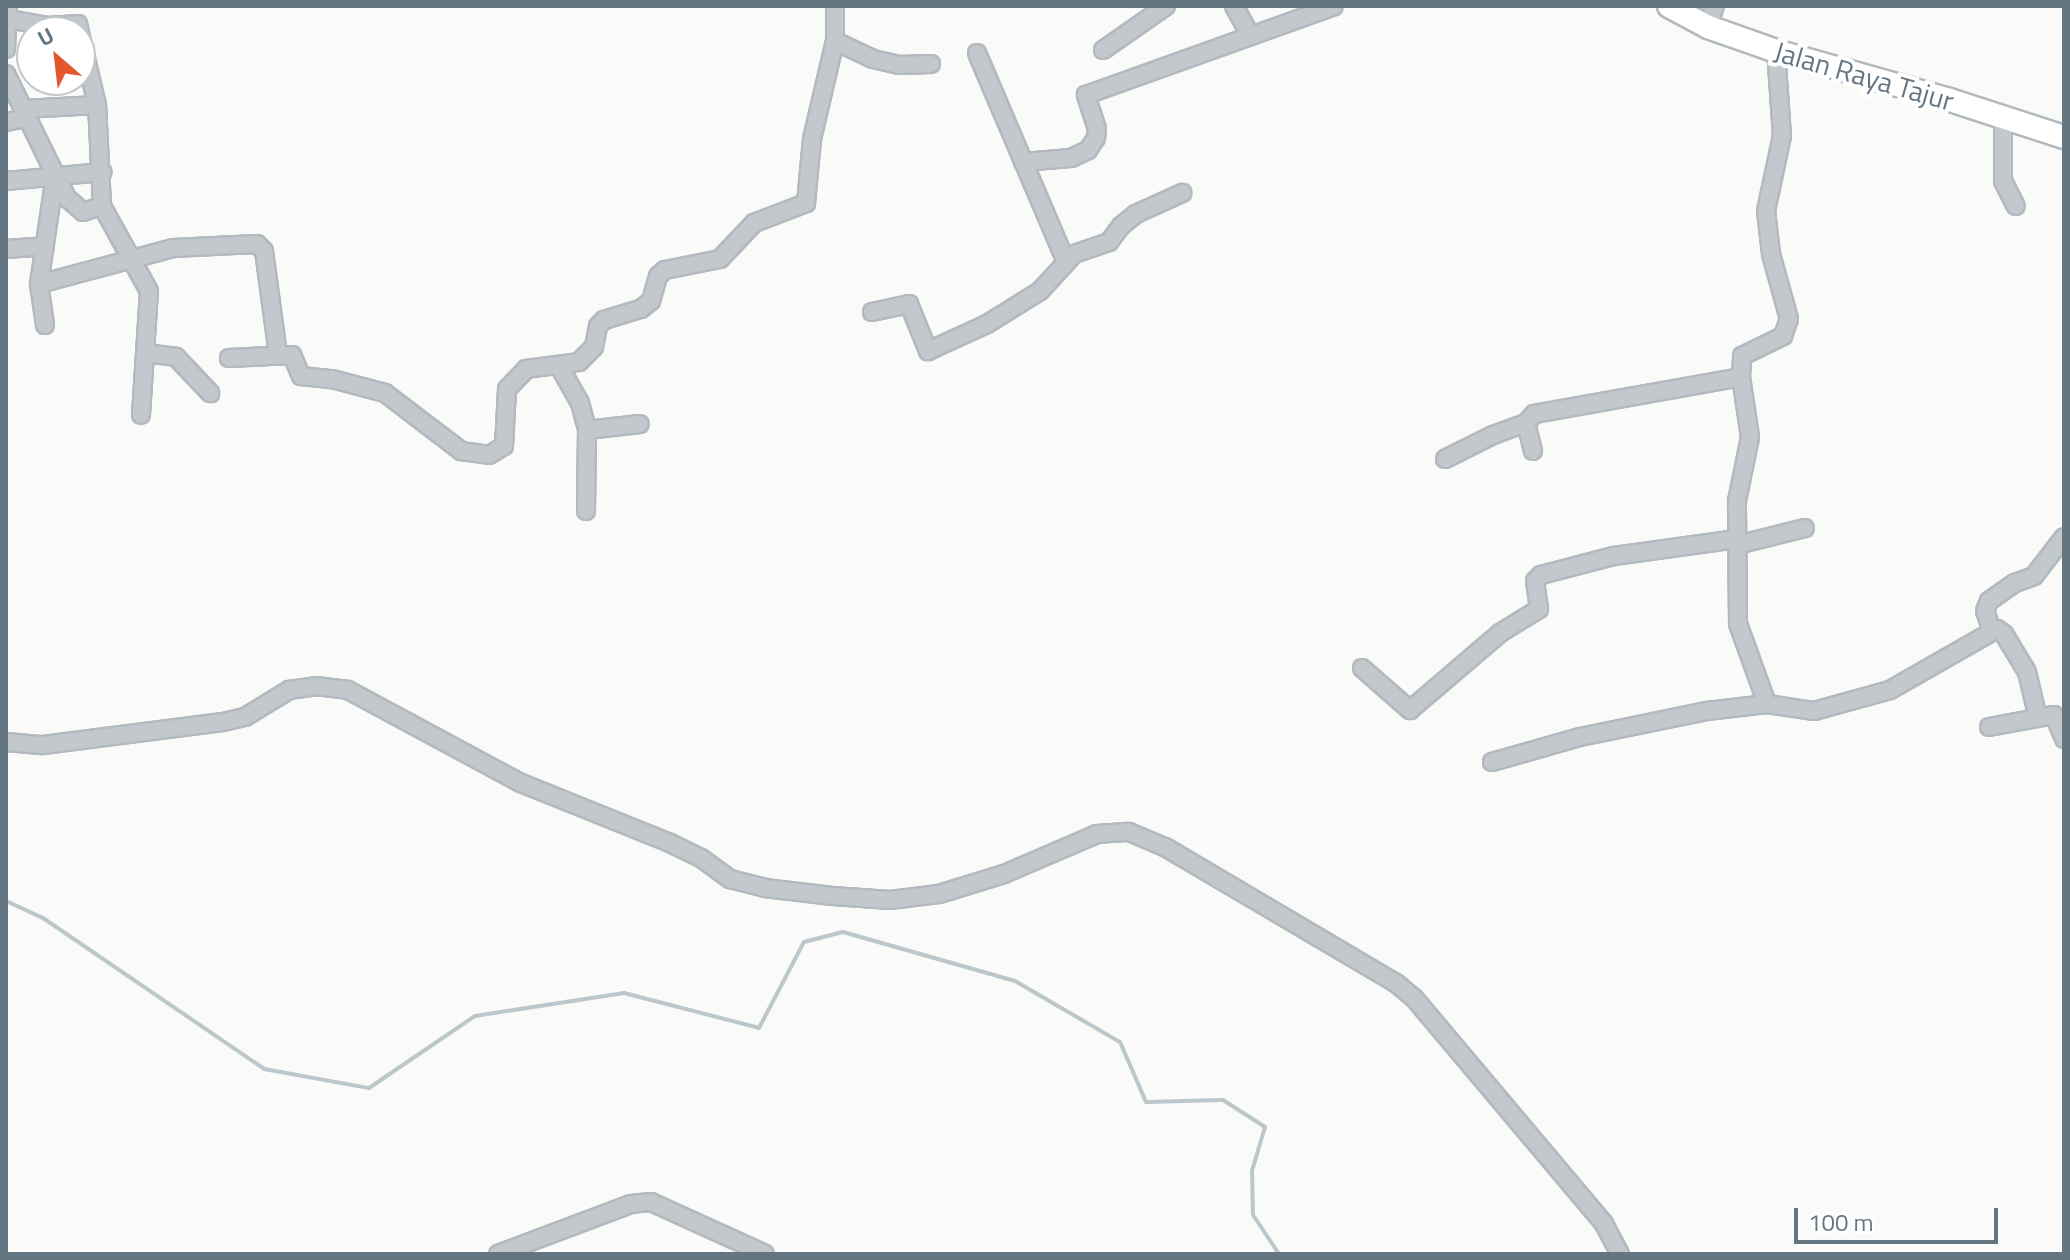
<!DOCTYPE html>
<html>
<head>
<meta charset="utf-8">
<style>
	body { margin:0 }
	#map { position:relative; width:2070px; height:1260px; overflow:hidden; background:#fafaf8; font-family:"Titillium Web",sans-serif }
	div>[style] { position:absolute }
	.stream>* { height:4px; margin:-2px; padding:0 2px; transform-origin:2px; border-radius:2px; background:#bbc7cb }
	.roads { filter:drop-shadow(2px 0 #b3babf) drop-shadow(-2px 0 #b3babf) drop-shadow(0 2px #b3babf) drop-shadow(0 -2px #b3babf) }
	.minor>* { height:16px; margin:-8px; padding:0 8px; transform-origin:8px; border-radius:8px; background:#c3c8cc }
	.secondary>* { height:22px; margin:-11px; padding:0 11px; transform-origin:11px; border-radius:11px; background:#fff }
	span { translate:-50% -50%; white-space:nowrap; text-align:center; line-height:1.15; -webkit-text-stroke:8px #fff; paint-order:stroke }
	.street-label { font-size:28px; color:#657683 }
	.frame { position:absolute; inset:0; border:8px solid #657683; pointer-events:none }
	.north { position:absolute; left:16px; top:16px; width:80px; height:80px; box-sizing:border-box; background:#fff; border:2px solid #c1c8cd; border-radius:50%; rotate:332deg; font-size:22px; font-weight:700; line-height:32px; text-align:center; color:#657683 }
	.north::after { content:''; display:block; margin:auto; width:28px; height:36px; background:#e4572e; clip-path:polygon(50% 0,100% 100%,50% 72%,0 100%) }
	.scale { position:absolute; left:1794px; top:1208px; width:204px; height:36px; box-sizing:border-box; border:4px solid #657683; border-top:0; padding-left:10px; font-size:24px; line-height:28px; white-space:nowrap; color:#657683; -webkit-text-stroke:6px #fff; paint-order:stroke }
</style>
</head>
<body>
<div id="map">
	<div class="stream">
		<div style="left:6px;top:901px;width:41px;rotate:24.7deg"></div>
		<div style="left:43px;top:918px;width:268px;rotate:34.3deg"></div>
		<div style="left:264px;top:1069px;width:107px;rotate:10.3deg"></div>
		<div style="left:369px;top:1088px;width:128px;rotate:-34.2deg"></div>
		<div style="left:475px;top:1016px;width:151px;rotate:-8.8deg"></div>
		<div style="left:624px;top:993px;width:139px;rotate:14.5deg"></div>
		<div style="left:759px;top:1028px;width:97px;rotate:-62.4deg"></div>
		<div style="left:804px;top:942px;width:40px;rotate:-14.4deg"></div>
		<div style="left:843px;top:932px;width:179px;rotate:15.9deg"></div>
		<div style="left:1015px;top:981px;width:121px;rotate:30.2deg"></div>
		<div style="left:1120px;top:1042px;width:65px;rotate:66.6deg"></div>
		<div style="left:1146px;top:1102px;width:77px;rotate:-1.5deg"></div>
		<div style="left:1223px;top:1100px;width:50px;rotate:32.7deg"></div>
		<div style="left:1265px;top:1127px;width:46px;rotate:106.5deg"></div>
		<div style="left:1252px;top:1171px;width:44px;rotate:88.7deg"></div>
		<div style="left:1253px;top:1215px;width:47px;rotate:56.3deg"></div>
	</div>
	<div class="roads">
		<div class="minor">
			<div style="left:1234px;top:6px;width:33px;rotate:61deg"></div>
			<div style="left:8px;top:19px;width:41px;rotate:9.9deg"></div>
			<div style="left:48px;top:26px;width:30px;rotate:-4deg"></div>
			<div style="left:78px;top:24px;width:8px;rotate:76deg"></div>
			<div style="left:1708px;top:27px;width:22px;rotate:-72deg"></div>
			<div style="left:80px;top:33px;width:74px;rotate:76.7deg"></div>
			<div style="left:835px;top:41px;width:42px;rotate:25.3deg"></div>
			<div style="left:873px;top:59px;width:27px;rotate:13deg"></div>
			<div style="left:899px;top:65px;width:32px;rotate:-2deg"></div>
			<div style="left:6px;top:49px;width:43px;rotate:-87.3deg"></div>
			<div style="left:1103px;top:50px;width:77px;rotate:-34.9deg"></div>
			<div style="left:977px;top:53px;width:227px;rotate:66.9deg"></div>
			<div style="left:6px;top:74px;width:91px;rotate:64deg"></div>
			<div style="left:46px;top:156px;width:47px;rotate:63.4deg"></div>
			<div style="left:67px;top:198px;width:21px;rotate:41deg"></div>
			<div style="left:83px;top:212px;width:20px;rotate:-18deg"></div>
			<div style="left:102px;top:206px;width:101px;rotate:-92.8deg"></div>
			<div style="left:97px;top:105px;width:74px;rotate:176.9deg"></div>
			<div style="left:2003px;top:116px;width:65px;rotate:90deg"></div>
			<div style="left:2003px;top:181px;width:28px;rotate:63deg"></div>
			<div style="left:6px;top:122px;width:21px;rotate:-11deg"></div>
			<div style="left:1023px;top:162px;width:48px;rotate:-4.8deg"></div>
			<div style="left:1071px;top:158px;width:19px;rotate:-25deg"></div>
			<div style="left:1088px;top:150px;width:14px;rotate:-56deg"></div>
			<div style="left:1096px;top:138px;width:9px;rotate:-84deg"></div>
			<div style="left:1097px;top:129px;width:36px;rotate:-108deg"></div>
			<div style="left:1086px;top:95px;width:263px;rotate:-19.7deg"></div>
			<div style="left:6px;top:181px;width:97px;rotate:-5.3deg"></div>
			<div style="left:102px;top:206px;width:97px;rotate:61.1deg"></div>
			<div style="left:149px;top:291px;width:124px;rotate:93.7deg"></div>
			<div style="left:6px;top:249px;width:39px;rotate:-4deg"></div>
			<div style="left:39px;top:284px;width:139px;rotate:-15deg"></div>
			<div style="left:173px;top:248px;width:84px;rotate:-2.7deg"></div>
			<div style="left:257px;top:244px;width:10px;rotate:45deg"></div>
			<div style="left:264px;top:251px;width:105px;rotate:82.3deg"></div>
			<div style="left:872px;top:312px;width:38px;rotate:-12deg"></div>
			<div style="left:909px;top:304px;width:51px;rotate:68deg"></div>
			<div style="left:928px;top:351px;width:65px;rotate:-24.6deg"></div>
			<div style="left:987px;top:324px;width:62px;rotate:-31.9deg"></div>
			<div style="left:1040px;top:291px;width:50px;rotate:-47.4deg"></div>
			<div style="left:1074px;top:254px;width:37px;rotate:-19deg"></div>
			<div style="left:1109px;top:242px;width:20px;rotate:-53deg"></div>
			<div style="left:1121px;top:226px;width:19px;rotate:-39deg"></div>
			<div style="left:1136px;top:214px;width:51px;rotate:-24.5deg"></div>
			<div style="left:45px;top:325px;width:41px;rotate:-98.3deg"></div>
			<div style="left:39px;top:284px;width:109px;rotate:-81.6deg"></div>
			<div style="left:145px;top:353px;width:31px;rotate:7deg"></div>
			<div style="left:176px;top:357px;width:50px;rotate:46.6deg"></div>
			<div style="left:229px;top:358px;width:63px;rotate:-2.7deg"></div>
			<div style="left:292px;top:355px;width:23px;rotate:67deg"></div>
			<div style="left:301px;top:376px;width:31px;rotate:6deg"></div>
			<div style="left:332px;top:379px;width:55px;rotate:14.8deg"></div>
			<div style="left:385px;top:393px;width:96px;rotate:37.3deg"></div>
			<div style="left:461px;top:451px;width:28px;rotate:8deg"></div>
			<div style="left:489px;top:455px;width:17px;rotate:-31deg"></div>
			<div style="left:504px;top:446px;width:57px;rotate:-87deg"></div>
			<div style="left:507px;top:389px;width:28px;rotate:-46deg"></div>
			<div style="left:526px;top:369px;width:53px;rotate:-7.5deg"></div>
			<div style="left:579px;top:362px;width:21px;rotate:-45deg"></div>
			<div style="left:594px;top:347px;width:21px;rotate:-79deg"></div>
			<div style="left:598px;top:326px;width:8px;rotate:-45deg"></div>
			<div style="left:604px;top:320px;width:39px;rotate:-17deg"></div>
			<div style="left:641px;top:309px;width:13px;rotate:-39deg"></div>
			<div style="left:651px;top:301px;width:26px;rotate:-74deg"></div>
			<div style="left:658px;top:276px;width:9px;rotate:-41deg"></div>
			<div style="left:665px;top:270px;width:56px;rotate:-11.3deg"></div>
			<div style="left:720px;top:259px;width:50px;rotate:-46.6deg"></div>
			<div style="left:754px;top:223px;width:56px;rotate:-21deg"></div>
			<div style="left:806px;top:203px;width:64px;rotate:-84.6deg"></div>
			<div style="left:812px;top:139px;width:101px;rotate:-76.8deg"></div>
			<div style="left:835px;top:41px;width:35px;rotate:-90deg"></div>
			<div style="left:559px;top:366px;width:43px;rotate:60.4deg"></div>
			<div style="left:580px;top:403px;width:28px;rotate:75deg"></div>
			<div style="left:587px;top:430px;width:81px;rotate:90.7deg"></div>
			<div style="left:587px;top:430px;width:53px;rotate:-6.5deg"></div>
			<div style="left:1533px;top:451px;width:29px;rotate:-104deg"></div>
			<div style="left:1526px;top:423px;width:12px;rotate:-48deg"></div>
			<div style="left:1534px;top:414px;width:210px;rotate:-10.1deg"></div>
			<div style="left:1445px;top:459px;width:54px;rotate:-26.6deg"></div>
			<div style="left:1493px;top:435px;width:35px;rotate:-20deg"></div>
			<div style="left:1737px;top:545px;width:70px;rotate:-14deg"></div>
			<div style="left:1992px;top:631px;width:21px;rotate:-109deg"></div>
			<div style="left:1985px;top:611px;width:11px;rotate:-68deg"></div>
			<div style="left:1989px;top:601px;width:32px;rotate:-35deg"></div>
			<div style="left:2015px;top:583px;width:20px;rotate:-20deg"></div>
			<div style="left:2034px;top:576px;width:49px;rotate:-52.4deg"></div>
			<div style="left:1362px;top:668px;width:64px;rotate:41.2deg"></div>
			<div style="left:1410px;top:710px;width:118px;rotate:-40.5deg"></div>
			<div style="left:1500px;top:633px;width:46px;rotate:-31.6deg"></div>
			<div style="left:1539px;top:609px;width:28px;rotate:-98deg"></div>
			<div style="left:1535px;top:581px;width:8px;rotate:-45deg"></div>
			<div style="left:1541px;top:575px;width:75px;rotate:-14.6deg"></div>
			<div style="left:1614px;top:556px;width:124px;rotate:-7.9deg"></div>
			<div style="left:1767px;top:704px;width:85px;rotate:-109.9deg"></div>
			<div style="left:1738px;top:624px;width:123px;rotate:-90.5deg"></div>
			<div style="left:1737px;top:501px;width:65px;rotate:-78.5deg"></div>
			<div style="left:1750px;top:437px;width:61px;rotate:-98.5deg"></div>
			<div style="left:1741px;top:377px;width:21px;rotate:-87deg"></div>
			<div style="left:1742px;top:356px;width:46px;rotate:-26deg"></div>
			<div style="left:1783px;top:336px;width:18px;rotate:-71deg"></div>
			<div style="left:1789px;top:319px;width:67px;rotate:-105.5deg"></div>
			<div style="left:1771px;top:254px;width:43px;rotate:-96.6deg"></div>
			<div style="left:1766px;top:211px;width:77px;rotate:-78deg"></div>
			<div style="left:1782px;top:136px;width:85px;rotate:-94deg"></div>
			<div style="left:1989px;top:727px;width:50px;rotate:-10.4deg"></div>
			<div style="left:6px;top:742px;width:37px;rotate:5deg"></div>
			<div style="left:43px;top:745px;width:181px;rotate:-7.3deg"></div>
			<div style="left:223px;top:722px;width:23px;rotate:-13deg"></div>
			<div style="left:245px;top:717px;width:52px;rotate:-31.5deg"></div>
			<div style="left:289px;top:690px;width:27px;rotate:-8deg"></div>
			<div style="left:316px;top:686px;width:32px;rotate:7deg"></div>
			<div style="left:348px;top:690px;width:196px;rotate:28.3deg"></div>
			<div style="left:521px;top:783px;width:161px;rotate:21.9deg"></div>
			<div style="left:670px;top:843px;width:34px;rotate:26deg"></div>
			<div style="left:701px;top:858px;width:36px;rotate:36deg"></div>
			<div style="left:730px;top:879px;width:36px;rotate:14deg"></div>
			<div style="left:765px;top:888px;width:68px;rotate:6.7deg"></div>
			<div style="left:833px;top:896px;width:57px;rotate:4deg"></div>
			<div style="left:890px;top:900px;width:49px;rotate:-7deg"></div>
			<div style="left:939px;top:894px;width:68px;rotate:-17.1deg"></div>
			<div style="left:1004px;top:874px;width:101px;rotate:-23.3deg"></div>
			<div style="left:1097px;top:834px;width:32px;rotate:-4deg"></div>
			<div style="left:1129px;top:832px;width:39px;rotate:23deg"></div>
			<div style="left:1165px;top:847px;width:268px;rotate:30.5deg"></div>
			<div style="left:1396px;top:983px;width:23px;rotate:40deg"></div>
			<div style="left:1414px;top:998px;width:295px;rotate:49.9deg"></div>
			<div style="left:1604px;top:1224px;width:34px;rotate:62deg"></div>
			<div style="left:1492px;top:762px;width:91px;rotate:-15.9deg"></div>
			<div style="left:1580px;top:737px;width:130px;rotate:-11.6deg"></div>
			<div style="left:1707px;top:711px;width:60px;rotate:-6.7deg"></div>
			<div style="left:1767px;top:704px;width:48px;rotate:8.5deg"></div>
			<div style="left:1814px;top:711px;width:79px;rotate:-15.4deg"></div>
			<div style="left:1890px;top:690px;width:123px;rotate:-29.7deg"></div>
			<div style="left:1997px;top:629px;width:9px;rotate:36deg"></div>
			<div style="left:2004px;top:634px;width:44px;rotate:58.8deg"></div>
			<div style="left:2027px;top:672px;width:47px;rotate:76.6deg"></div>
			<div style="left:2038px;top:718px;width:16px;rotate:-11deg"></div>
			<div style="left:2054px;top:715px;width:26px;rotate:67deg"></div>
			<div style="left:498px;top:1254px;width:142px;rotate:-20.6deg"></div>
			<div style="left:631px;top:1204px;width:20px;rotate:-6deg"></div>
			<div style="left:651px;top:1202px;width:125px;rotate:24.5deg"></div>
		</div>
		<div class="secondary">
			<div style="left:1669px;top:6px;width:44px;rotate:28.3deg"></div>
			<div style="left:1708px;top:27px;width:72px;rotate:19.4deg"></div>
			<div style="left:1776px;top:51px;width:181px;rotate:15.7deg"></div>
			<div style="left:1950px;top:100px;width:120px;rotate:18deg"></div>
		</div>
	</div>
	<div class="street-label">
		<span style="left:1864px;top:76px;rotate:16deg">Jalan Raya Tajur</span>
	</div>
	<div class="frame"></div>
	<div class="north">U</div>
	<div class="scale">100 m</div>
</div>
</body>
</html>
